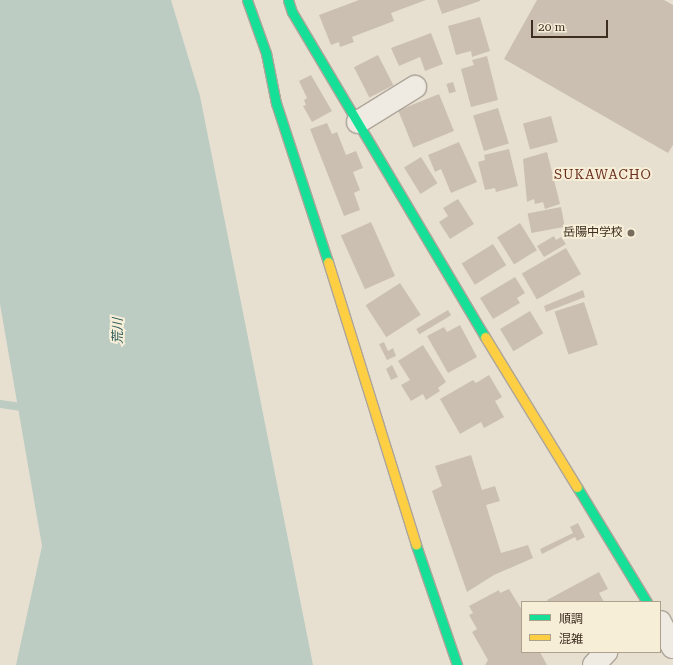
<!DOCTYPE html>
<html>
<head>
<meta charset="utf-8">
<style>
	body { margin:0 }
	#map { position:relative; width:673px; height:665px; overflow:hidden; background:#e7e0d1; font-family:"Roboto Serif","Noto Sans JP",serif }
	div>[style] { position:absolute }
	.water>* { inset:0; background:#bcccc2 }
	.stream>* { height:8px; margin:-4px; padding:0 4px; transform-origin:4px; border-radius:4px; background:#bcccc2 }
	.building>* { inset:0; background:#cbbfb2; transform-origin:0 0 }
	.roads { filter:drop-shadow(1px 0 #ada599) drop-shadow(-1px 0 #ada599) drop-shadow(0 1px #ada599) drop-shadow(0 -1px #ada599) }
	.street>* { height:22px; margin:-11px; padding:0 11px; transform-origin:11px; border-radius:11px; background:#efebe3 }
	.fast>* { height:9px; margin:-4.5px; padding:0 4.5px; transform-origin:4.5px; border-radius:4.5px; background:#16e098 }
	.slow>* { height:9px; margin:-4.5px; padding:0 4.5px; transform-origin:4.5px; border-radius:4.5px; background:#ffcf43 }
	.dots>* { width:11px; height:11px; translate:-50% -50%; box-sizing:border-box; border:2px solid #f7eed8; border-radius:50% }
	span { translate:-50% -50%; white-space:nowrap; text-align:center; line-height:1.15; -webkit-text-stroke:4px #f7eed8; paint-order:stroke }
	.poi-label { font-size:12px; color:#3d2e20 }
	.right { translate:-100% -50%; text-align:right }
	.neighbourhood-label { font-size:13px; color:#6b2e1e; letter-spacing:1px }
	.water-label { font-size:13px; color:#2f5d5a; font-style:italic }
	.legend { position:absolute; left:521px; top:601px; width:140px; height:52px; box-sizing:border-box; background:#f7eed8; border:1px solid #ada18e; margin:0; padding:5px 7px; list-style:none; font-size:12px; color:#3d2e20 }
	.legend li { display:flex; align-items:center; gap:8px; height:20px }
	.legend b { width:20px; border:1px solid #ada18e }
	.scale { position:absolute; left:531px; top:20px; width:77px; height:18px; box-sizing:border-box; border:2px solid #3d2e20; border-top:0; padding-left:5px; font-size:12px; line-height:14px; white-space:nowrap; color:#3d2e20; -webkit-text-stroke:3px #f7eed8; paint-order:stroke }
</style>
</head>
<body>
<div id="map">
	<div class="water">
		<div style="clip-path:polygon(0 0,171px 0,200px 96px,313px 665px,16px 665px,42px 546px,0 304px)"></div>
	</div>
	<div class="stream">
		<div style="left:0;top:404px;width:27px;rotate:8deg"></div>
	</div>
	<div class="building">
		<div style="clip-path:polygon(359px 0,426px 0,391px 13px,394px 21px,352px 37px,354px 42px,340px 47px,339px 42px,331px 45px,319px 15px)"></div>
		<div style="clip-path:polygon(437px 0,480px 0,480px 1px,442px 14px)"></div>
		<div style="clip-path:polygon(537px 0,664px 0,673px 5px,673px 145px,668px 153px,504px 59px)"></div>
		<div style="clip-path:polygon(480px 17px,490px 51px,472px 57px,471px 51px,456px 55px,448px 26px)"></div>
		<div style="clip-path:polygon(431px 33px,443px 64px,425px 71px,420px 57px,399px 66px,391px 48px)"></div>
		<div style="left:378px;top:55px;width:34px;height:27px;rotate:63deg"></div>
		<div style="clip-path:polygon(487px 56px,498px 100px,471px 107px,461px 69px,474px 65px,472px 60px)"></div>
		<div style="clip-path:polygon(311px 75px,332px 111px,312px 122px,303px 106px,306px 105px,304px 100px,307px 98px,299px 81px)"></div>
		<div style="left:453px;top:82px;width:10px;height:7px;rotate:73deg"></div>
		<div style="left:439px;top:94px;width:40px;height:44px;rotate:68deg"></div>
		<div style="left:498px;top:108px;width:37px;height:26px;rotate:73deg"></div>
		<div style="left:551px;top:116px;width:27px;height:29px;rotate:75deg"></div>
		<div style="clip-path:polygon(327px 123px,332px 134px,337px 132px,346px 155px,356px 151px,363px 168px,353px 172px,360px 190px,354px 193px,360px 210px,344px 216px,310px 129px)"></div>
		<div style="clip-path:polygon(459px 142px,477px 182px,451px 193px,441px 169px,435px 172px,428px 155px)"></div>
		<div style="clip-path:polygon(509px 149px,518px 186px,496px 192px,495px 188px,485px 190px,478px 162px,485px 160px,484px 155px)"></div>
		<div style="clip-path:polygon(547px 152px,560px 204px,545px 209px,543px 202px,535px 204px,534px 199px,527px 202px,523px 159px)"></div>
		<div style="left:421px;top:157px;width:31px;height:20px;rotate:58deg"></div>
		<div style="clip-path:polygon(458px 199px,474px 224px,450px 239px,439px 222px,448px 216px,443px 208px)"></div>
		<div style="left:561px;top:207px;width:20px;height:34px;rotate:79deg"></div>
		<div style="left:371px;top:222px;width:59px;height:33px;rotate:66deg"></div>
		<div style="left:520px;top:223px;width:32px;height:27px;rotate:58deg"></div>
		<div style="clip-path:polygon(554px 236px,556px 240px,561px 237px,566px 244px,544px 257px,537px 246px)"></div>
		<div style="left:493px;top:244px;width:25px;height:37px;rotate:58deg"></div>
		<div style="left:566px;top:248px;width:30px;height:51px;rotate:60deg"></div>
		<div style="clip-path:polygon(515px 277px,525px 293px,517px 298px,520px 303px,493px 319px,480px 298px)"></div>
		<div style="left:400px;top:283px;width:38px;height:41px;rotate:57deg"></div>
		<div style="clip-path:polygon(583px 290px,585px 297px,546px 312px,544px 306px)"></div>
		<div style="left:584px;top:302px;width:45px;height:31px;rotate:72deg"></div>
		<div style="left:448px;top:310px;width:6px;height:37px;rotate:59deg"></div>
		<div style="left:530px;top:311px;width:26px;height:35px;rotate:59deg"></div>
		<div style="clip-path:polygon(460px 325px,477px 357px,448px 373px,427px 336px,444px 327px,447px 332px)"></div>
		<div style="clip-path:polygon(384px 342px,388px 351px,393px 348px,396px 356px,387px 360px,379px 344px)"></div>
		<div style="clip-path:polygon(423px 345px,446px 382px,438px 388px,440px 391px,426px 400px,423px 394px,411px 401px,401px 385px,410px 380px,398px 361px)"></div>
		<div style="clip-path:polygon(392px 365px,398px 377px,391px 380px,386px 369px)"></div>
		<div style="clip-path:polygon(489px 375px,502px 397px,495px 401px,504px 417px,484px 428px,481px 422px,460px 434px,440px 399px,473px 380px,476px 383px)"></div>
		<div style="clip-path:polygon(471px 455px,482px 490px,495px 486px,500px 501px,486px 505px,501px 553px,528px 545px,533px 558px,494px 575px,467px 592px,432px 491px,442px 486px,435px 466px)"></div>
		<div style="clip-path:polygon(578px 523px,585px 537px,577px 541px,575px 537px,542px 554px,540px 549px,573px 533px,570px 527px)"></div>
		<div style="clip-path:polygon(599px 572px,608px 589px,599px 593px,604px 602px,548px 602px,547px 600px)"></div>
		<div style="clip-path:polygon(509px 589px,522px 610px,522px 652px,540px 652px,547px 665px,485px 665px,488px 660px,472px 632px,477px 629px,469px 615px,473px 613px,469px 606px,499px 590px,500px 593px)"></div>
	</div>
	<div class="roads">
		<div class="street">
			<div style="left:358px;top:122px;width:67px;rotate:-31.6deg"></div>
			<div style="left:660px;top:622px;width:28px;rotate:63deg"></div>
			<div style="left:594px;top:665px;width:18px;rotate:-47deg"></div>
		</div>
		<div class="fast">
			<div style="left:247px;top:0;width:56px;rotate:70.3deg"></div>
			<div style="left:266px;top:53px;width:51px;rotate:78.7deg"></div>
			<div style="left:276px;top:103px;width:167px;rotate:71.9deg"></div>
			<div style="left:288px;top:0;width:13px;rotate:72deg"></div>
			<div style="left:292px;top:12px;width:378px;rotate:59.3deg"></div>
			<div style="left:577px;top:487px;width:135px;rotate:58.7deg"></div>
			<div style="left:416px;top:545px;width:127px;rotate:71.1deg"></div>
		</div>
		<div class="slow">
			<div style="left:328px;top:262px;width:296px;rotate:72.7deg"></div>
			<div style="left:485px;top:337px;width:176px;rotate:58.5deg"></div>
		</div>
	</div>
	<div class="dots">
		<div style="left:631px;top:233px;background:#786c5e"></div>
	</div>
	<div class="poi-label">
		<span class="right" style="left:623px;top:233px">岳陽中学校</span>
	</div>
	<div class="neighbourhood-label">
		<span style="left:603px;top:175px">SUKAWACHO</span>
	</div>
	<div class="water-label">
		<span style="left:118px;top:331px;rotate:-90deg">荒川</span>
	</div>
	<ul class="legend">
	<li><b style="height:5px;background:#16e098"></b>順調</li>
	<li><b style="height:5px;background:#ffcf43"></b>混雑</li>
	</ul>
	<div class="scale">20 m</div>
</div>
</body>
</html>
